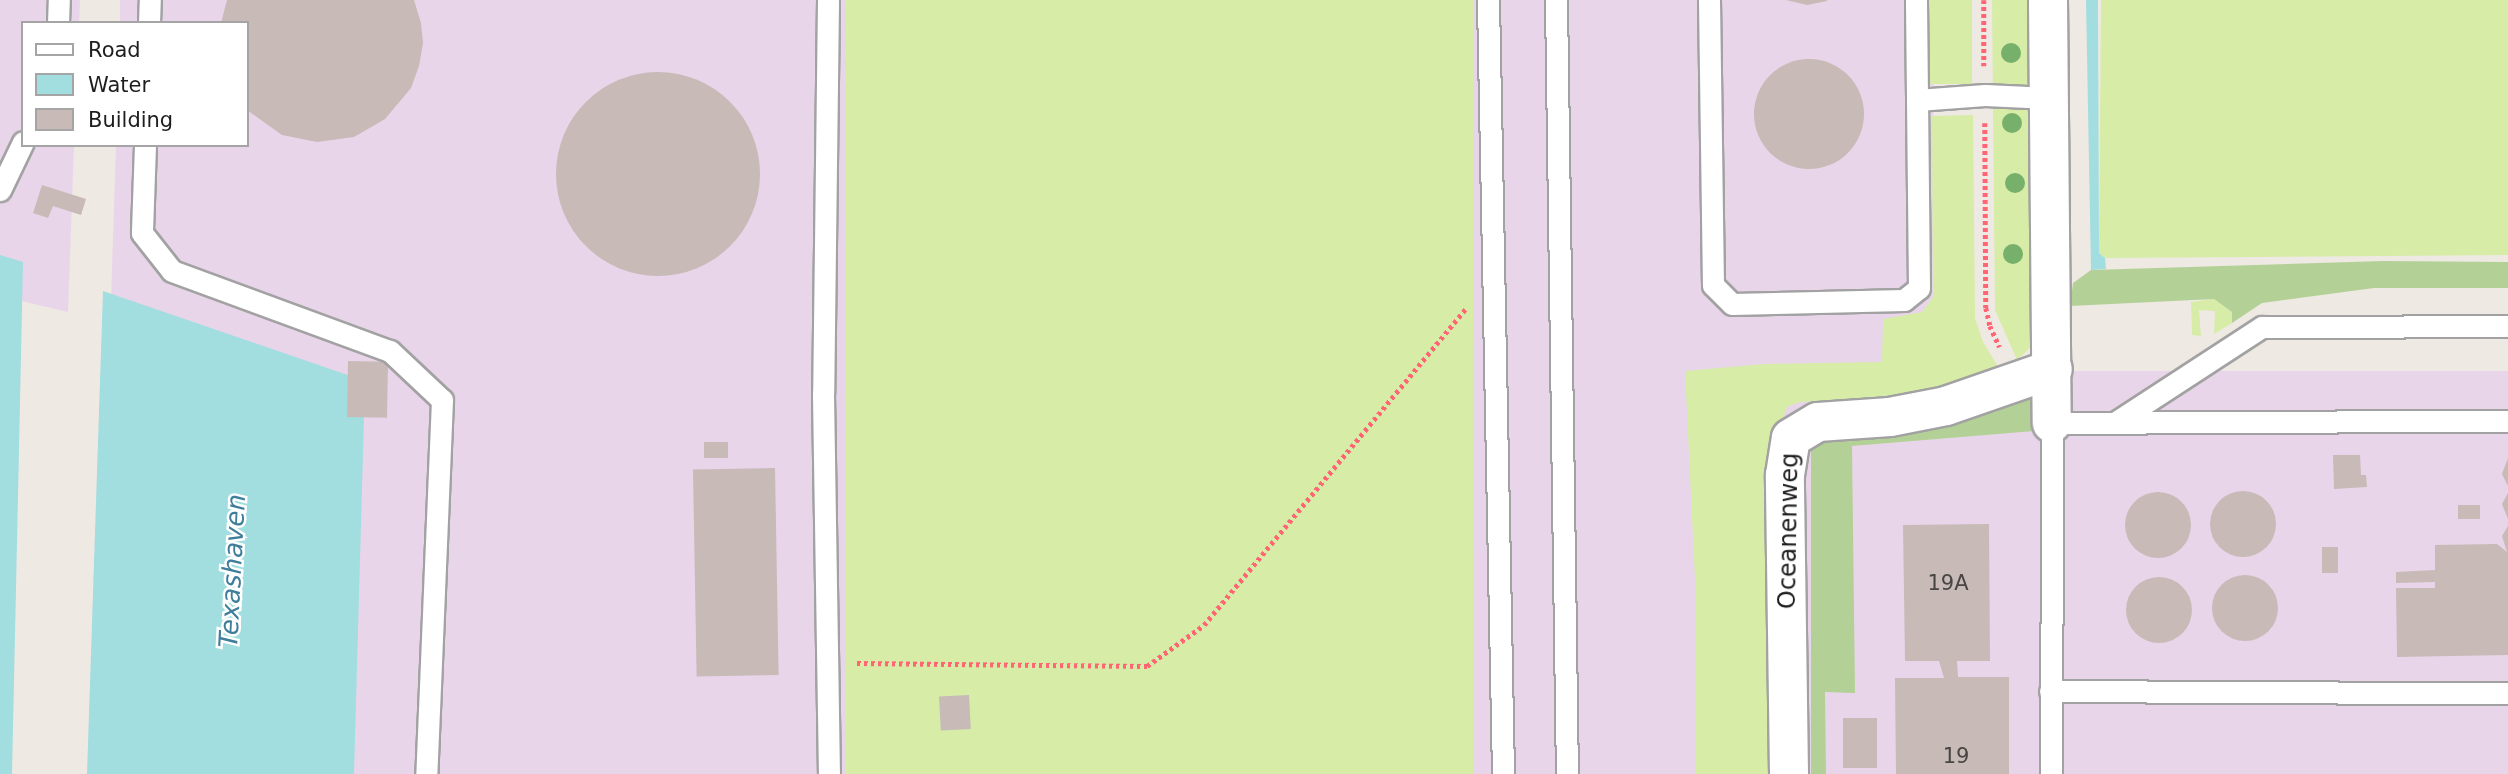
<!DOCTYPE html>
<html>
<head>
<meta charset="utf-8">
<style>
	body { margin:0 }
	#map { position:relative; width:2508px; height:774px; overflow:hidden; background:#efe9e3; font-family:"DejaVu Sans",sans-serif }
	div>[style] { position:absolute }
	.industrial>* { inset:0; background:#e9d5e9; transform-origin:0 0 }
	.grass>* { inset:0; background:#d6eca7; transform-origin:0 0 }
	.forest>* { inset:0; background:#b3d196 }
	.water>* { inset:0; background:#a2dddf }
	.building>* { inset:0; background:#c7bab7; transform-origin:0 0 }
	.round { border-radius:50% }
	.path>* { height:4.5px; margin-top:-2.25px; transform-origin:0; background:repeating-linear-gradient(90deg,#ff6573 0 3.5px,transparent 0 7px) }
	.roads { filter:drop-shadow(2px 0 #a2a2a2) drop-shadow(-2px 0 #a2a2a2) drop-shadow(0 2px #a2a2a2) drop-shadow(0 -2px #a2a2a2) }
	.lane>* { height:21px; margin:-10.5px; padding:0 10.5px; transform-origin:10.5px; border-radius:10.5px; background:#fff }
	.street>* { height:38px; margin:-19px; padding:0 19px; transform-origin:19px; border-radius:19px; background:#fff }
	.trees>* { width:20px; height:20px; margin:-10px; border-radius:50%; background:#77b06a }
	span { translate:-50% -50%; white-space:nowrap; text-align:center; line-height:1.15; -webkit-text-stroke:5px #fff; paint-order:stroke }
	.number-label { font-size:21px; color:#484544 }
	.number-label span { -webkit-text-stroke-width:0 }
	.street-label { font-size:24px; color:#1e1e1e }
	.water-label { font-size:26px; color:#3e7e9a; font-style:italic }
	.legend { position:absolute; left:21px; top:21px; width:228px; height:126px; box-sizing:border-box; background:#fff; border:2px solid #a5a5a5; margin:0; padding:9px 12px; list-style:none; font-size:21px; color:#1e1e1e }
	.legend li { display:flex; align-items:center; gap:14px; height:35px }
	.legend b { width:35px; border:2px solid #a5a5a5 }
</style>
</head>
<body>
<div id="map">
	<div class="industrial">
		<div style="clip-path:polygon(0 0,80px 0,79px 23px,23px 23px,23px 145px,74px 145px,68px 312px,0 296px)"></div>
		<div style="clip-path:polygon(120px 0,1932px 0,1937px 364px,1754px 380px,1750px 774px,343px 774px,111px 300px,116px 145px,247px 145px,247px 23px,120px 23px)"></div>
		<div style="left:2508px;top:371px;width:403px;height:741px;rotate:90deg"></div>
	</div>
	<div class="grass">
		<div style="left:846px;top:0;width:627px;height:774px"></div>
		<div style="left:1930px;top:0;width:42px;height:84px"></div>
		<div style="clip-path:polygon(1992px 0,2029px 0,2033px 345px,2017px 360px,1995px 310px)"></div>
		<div style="clip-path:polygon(2101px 0,2508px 0,2508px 255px,2105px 258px,2099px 253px)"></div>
		<div style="clip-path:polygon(1973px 115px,1975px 318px,1983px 342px,2000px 370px,1932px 396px,1800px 402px,1787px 407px,1779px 428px,1785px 774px,1696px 774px,1696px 599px,1685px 371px,1764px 364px,1882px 362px,1883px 319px,1922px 312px,1933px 297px,1932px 116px)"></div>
		<div style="clip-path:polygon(2214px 299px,2232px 312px,2232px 323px,2214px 334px,2215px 311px,2199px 310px,2201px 336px,2192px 335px,2191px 302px)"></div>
	</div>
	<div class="forest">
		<div style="clip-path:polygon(2383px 261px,2508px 262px,2508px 288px,2374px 288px,2262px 303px,2232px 323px,2232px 312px,2214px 299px,2070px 306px,2073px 283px,2091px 270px)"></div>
		<div style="clip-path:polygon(2034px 396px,2034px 431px,1852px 446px,1855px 693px,1825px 692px,1826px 774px,1811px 774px,1811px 431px)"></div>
	</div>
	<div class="water">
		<div style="clip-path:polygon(2086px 0,2098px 0,2099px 253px,2105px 258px,2106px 269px,2091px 270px)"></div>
		<div style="clip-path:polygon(0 255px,23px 262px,12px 774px,0 774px)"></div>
		<div style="clip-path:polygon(103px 291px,365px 381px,354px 774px,87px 774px)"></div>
	</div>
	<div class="building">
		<div style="clip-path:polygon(227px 0,414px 0,421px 23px,423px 43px,419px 66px,411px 88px,385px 119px,354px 137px,317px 142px,282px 135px,247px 110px,247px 23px,221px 23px)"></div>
		<div style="clip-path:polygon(1786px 0,1827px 0,1827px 1px,1807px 5px)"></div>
		<div class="round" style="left:1754px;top:59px;width:110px;height:110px"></div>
		<div class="round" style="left:556px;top:72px;width:204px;height:204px"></div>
		<div style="clip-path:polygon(42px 185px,86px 199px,81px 215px,53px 206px,48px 218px,33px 213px)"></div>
		<div style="left:348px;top:361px;width:40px;height:56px;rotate:1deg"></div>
		<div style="left:704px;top:442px;width:24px;height:16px"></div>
		<div style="clip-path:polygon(2333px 455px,2360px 455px,2361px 475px,2366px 475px,2367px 487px,2334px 489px)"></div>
		<div style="clip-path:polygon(2508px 458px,2508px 486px,2502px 474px)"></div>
		<div style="left:775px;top:468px;width:207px;height:82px;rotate:89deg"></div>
		<div class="round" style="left:2210px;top:491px;width:66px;height:66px"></div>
		<div class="round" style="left:2125px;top:492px;width:66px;height:66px"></div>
		<div style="clip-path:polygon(2508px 493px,2508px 519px,2502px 504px)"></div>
		<div style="left:2458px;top:505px;width:22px;height:14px"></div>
		<div style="clip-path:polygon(1989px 524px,1990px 661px,1957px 661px,1958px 677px,2009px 677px,2009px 774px,1896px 774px,1895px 678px,1944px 678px,1939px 661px,1905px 661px,1903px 525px)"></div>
		<div style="clip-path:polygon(2508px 526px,2508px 655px,2397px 657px,2396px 588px,2435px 588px,2435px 582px,2396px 583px,2396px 572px,2435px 570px,2435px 545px,2497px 544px,2507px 552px,2502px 536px)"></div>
		<div style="left:2322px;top:547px;width:16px;height:26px"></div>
		<div class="round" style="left:2212px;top:575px;width:66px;height:66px"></div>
		<div class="round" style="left:2126px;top:577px;width:66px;height:66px"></div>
		<div style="left:969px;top:695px;width:34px;height:30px;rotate:87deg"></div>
		<div style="left:1843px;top:718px;width:34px;height:50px"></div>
	</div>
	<div class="path">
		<div style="left:1984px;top:0;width:66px;rotate:90deg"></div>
		<div style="left:1985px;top:123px;width:185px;rotate:89.7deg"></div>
		<div style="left:1986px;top:308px;width:18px;rotate:77deg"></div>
		<div style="left:1990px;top:326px;width:23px;rotate:65deg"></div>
		<div style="left:857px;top:663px;width:290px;rotate:0.6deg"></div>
		<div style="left:1147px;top:666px;width:70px;rotate:-35.7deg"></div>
		<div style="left:1204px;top:625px;width:411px;rotate:-50.4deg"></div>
	</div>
	<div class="roads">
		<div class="lane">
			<div style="left:828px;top:0;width:394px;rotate:90.7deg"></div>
			<div style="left:823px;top:394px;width:380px;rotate:89.1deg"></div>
			<div style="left:1488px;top:0;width:774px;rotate:88.89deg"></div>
			<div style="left:1556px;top:0;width:774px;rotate:89.19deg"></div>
			<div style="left:1709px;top:0;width:285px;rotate:89.2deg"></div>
			<div style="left:1713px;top:285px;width:27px;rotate:45deg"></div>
			<div style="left:1732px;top:304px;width:172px;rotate:-1.3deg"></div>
			<div style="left:1904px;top:300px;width:19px;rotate:-39deg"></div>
			<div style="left:1919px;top:288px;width:288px;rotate:-90.6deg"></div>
			<div style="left:58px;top:23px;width:23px;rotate:-88deg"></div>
			<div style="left:149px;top:23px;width:23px;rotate:-88deg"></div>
			<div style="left:1917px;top:100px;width:68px;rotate:-4.2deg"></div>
			<div style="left:1985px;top:95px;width:64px;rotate:2.7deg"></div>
			<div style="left:145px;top:145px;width:88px;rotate:92deg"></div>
			<div style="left:142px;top:233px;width:48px;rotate:51.7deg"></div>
			<div style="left:172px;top:271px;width:232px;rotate:20.2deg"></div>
			<div style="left:390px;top:351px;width:71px;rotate:43.3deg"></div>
			<div style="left:442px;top:400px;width:374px;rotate:92.4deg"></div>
			<div style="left:0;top:190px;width:53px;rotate:-64.4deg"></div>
			<div style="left:2116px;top:422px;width:174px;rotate:-33.1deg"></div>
			<div style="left:2262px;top:327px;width:246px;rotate:-0.2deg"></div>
			<div style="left:2050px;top:691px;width:458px;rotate:0.3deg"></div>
			<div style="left:2051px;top:774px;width:351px;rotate:-89.8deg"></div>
			<div style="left:2052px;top:423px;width:456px;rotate:-0.3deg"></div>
		</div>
		<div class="street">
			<div style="left:2048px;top:0;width:423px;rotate:89.5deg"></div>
			<div style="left:1789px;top:774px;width:299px;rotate:-90.8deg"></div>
			<div style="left:1785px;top:475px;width:37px;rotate:-81deg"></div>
			<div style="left:1791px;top:438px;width:31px;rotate:-31deg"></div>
			<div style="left:1818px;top:422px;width:72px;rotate:-4deg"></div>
			<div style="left:1890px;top:417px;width:57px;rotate:-11.1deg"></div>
			<div style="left:1946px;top:406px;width:113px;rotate:-19.1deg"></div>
		</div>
	</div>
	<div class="trees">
		<div style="left:2011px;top:53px"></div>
		<div style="left:2012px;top:123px"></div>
		<div style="left:2015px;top:183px"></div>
		<div style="left:2013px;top:254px"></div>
	</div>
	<div class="number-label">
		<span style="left:1948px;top:583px">19A</span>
		<span style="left:1956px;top:756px">19</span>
	</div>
	<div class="street-label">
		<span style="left:1789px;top:531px;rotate:-89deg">Oceanenweg</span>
	</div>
	<div class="water-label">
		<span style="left:233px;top:571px;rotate:-87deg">Texashaven</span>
	</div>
	<ul class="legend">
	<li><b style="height:9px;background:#fff"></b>Road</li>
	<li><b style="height:19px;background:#a2dddf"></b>Water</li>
	<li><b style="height:19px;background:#c7bab7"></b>Building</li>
	</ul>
</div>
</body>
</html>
